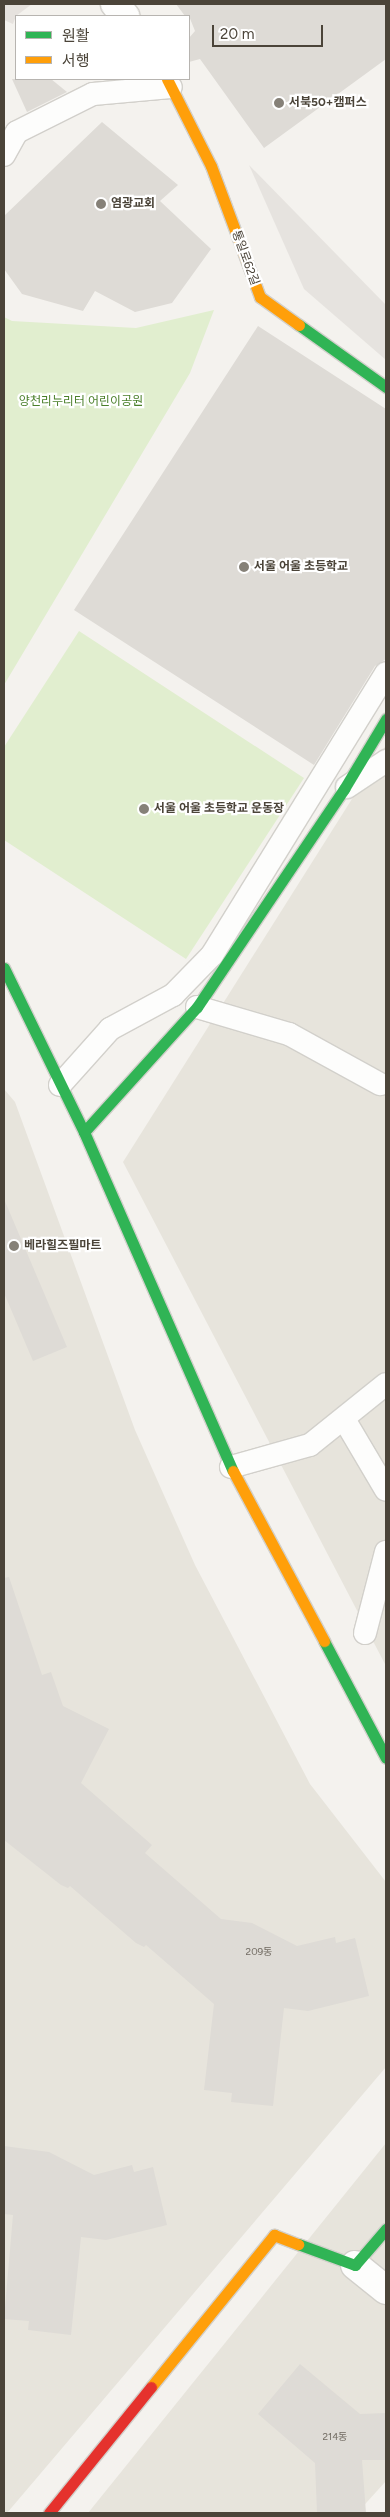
<!DOCTYPE html>
<html>
<head>
<meta charset="utf-8">
<style>
	body { margin:0 }
	#map { position:relative; width:390px; height:2517px; overflow:hidden; background:#f4f2ee; font-family:Figtree,"Noto Sans KR",sans-serif }
	div>[style] { position:absolute }
	.residential>* { inset:0; background:#e7e4dc }
	.industrial>* { inset:0; background:#e6e2de }
	.green>* { inset:0; background:#e1eecf }
	.parking>* { inset:0; background:#e6e3df }
	.building>* { inset:0; background:#dedbd6 }
	.roads { filter:drop-shadow(1px 0 #d2d0cb) drop-shadow(-1px 0 #d2d0cb) drop-shadow(0 1px #d2d0cb) drop-shadow(0 -1px #d2d0cb) }
	.lane>* { height:22px; margin:-11px; padding:0 11px; transform-origin:11px; border-radius:11px; background:#fdfdfc }
	.street>* { height:28px; margin:-14px; padding:0 14px; transform-origin:14px; border-radius:14px; background:#fdfdfc }
	.fast>* { height:11px; margin:-5.5px; padding:0 5.5px; transform-origin:5.5px; border-radius:5.5px; background:#30b455 }
	.slow>* { height:11px; margin:-5.5px; padding:0 5.5px; transform-origin:5.5px; border-radius:5.5px; background:#ff9f0a }
	.jam>* { height:11px; margin:-5.5px; padding:0 5.5px; transform-origin:5.5px; border-radius:5.5px; background:#e5322d }
	.dots>* { width:14px; height:14px; translate:-50% -50%; box-sizing:border-box; border:2px solid #fff; border-radius:50% }
	span { translate:-50% -50%; white-space:nowrap; text-align:center; line-height:1.15; -webkit-text-stroke:4.5px #fff; paint-order:stroke }
	.number-label { font-size:10px; color:#706a61 }
	.number-label span { -webkit-text-stroke-width:0 }
	.poi-label { font-size:12px; color:#4b4439; font-weight:700 }
	.left { translate:0 -50%; text-align:left }
	.street-label { font-size:12px; color:#4b4439 }
	.park-label { font-size:12px; color:#4a7f2a }
	.frame { position:absolute; inset:0; border:5px solid #4b4439; pointer-events:none }
	.legend { position:absolute; left:15px; top:15px; width:175px; height:65px; box-sizing:border-box; background:#fff; border:1px solid #b7b4b0; margin:0; padding:6px 9px; list-style:none; font-size:15px; color:#4b4439 }
	.legend li { display:flex; align-items:center; gap:10px; height:25px }
	.legend b { width:25px; border:1px solid #b7b4b0 }
	.scale { position:absolute; left:212px; top:25px; width:111px; height:22px; box-sizing:border-box; border:2px solid #4b4439; border-top:0; padding-left:6px; font-size:15px; line-height:18px; white-space:nowrap; color:#4b4439; -webkit-text-stroke:4px #fff; paint-order:stroke }
</style>
</head>
<body>
<div id="map">
	<div class="residential">
		<div style="clip-path:polygon(386px 745px,386px 1666px,123px 1162px)"></div>
		<div style="clip-path:polygon(4px 1089px,15px 1102px,135px 1430px,195px 1565px,310px 1784px,386px 1882px,386px 2067px,7px 2513px,4px 2513px)"></div>
		<div style="clip-path:polygon(386px 2143px,386px 2481px,357px 2513px,88px 2513px)"></div>
	</div>
	<div class="industrial">
		<div style="clip-path:polygon(4px 4px,32px 4px,16px 16px,13px 24px,4px 20px)"></div>
	</div>
	<div class="green">
		<div style="clip-path:polygon(214px 310px,190px 373px,4px 685px,4px 317px,12px 321px,136px 328px)"></div>
		<div style="clip-path:polygon(79px 631px,304px 778px,186px 959px,4px 840px,4px 747px)"></div>
	</div>
	<div class="parking">
		<div style="clip-path:polygon(249px 165px,386px 305px,386px 360px,304px 289px)"></div>
	</div>
	<div class="building">
		<div style="clip-path:polygon(176px 4px,386px 4px,386px 59px,264px 148px,200px 59px,189px 62px,189px 38px,195px 31px,189px 16px,185px 16px)"></div>
		<div style="clip-path:polygon(12px 79px,51px 79px,67px 92px,27px 112px)"></div>
		<div style="clip-path:polygon(102px 122px,178px 185px,160px 201px,211px 249px,172px 303px,135px 312px,95px 291px,83px 311px,22px 294px,4px 269px,4px 216px)"></div>
		<div style="clip-path:polygon(258px 326px,386px 409px,386px 659px,375px 666px,314px 765px,74px 610px)"></div>
		<div style="clip-path:polygon(4px 1199px,67px 1347px,33px 1361px,4px 1293px)"></div>
		<div style="clip-path:polygon(9px 1577px,42px 1675px,51px 1672px,63px 1706px,109px 1729px,81px 1783px,152px 1845px,145px 1853px,221px 1919px,252px 1923px,297px 1946px,335px 1937px,336px 1943px,355px 1938px,369px 1996px,308px 2011px,284px 2008px,273px 2106px,231px 2102px,232px 2093px,204px 2090px,214px 2004px,146px 1945px,144px 1947px,136px 1943px,70px 1886px,68px 1888px,61px 1885px,4px 1840px,4px 1578px)"></div>
		<div style="clip-path:polygon(4px 2146px,49px 2152px,94px 2175px,132px 2165px,134px 2172px,153px 2167px,167px 2225px,106px 2240px,81px 2237px,71px 2335px,28px 2330px,29px 2321px,4px 2319px,13px 2215px,4px 2214px)"></div>
		<div style="clip-path:polygon(300px 2364px,360px 2414px,386px 2413px,386px 2460px,362px 2460px,366px 2513px,317px 2513px,315px 2463px,258px 2414px)"></div>
	</div>
	<div class="roads">
		<div class="lane">
			<div style="left:4px;top:155px;width:26px;rotate:-61deg"></div>
			<div style="left:17px;top:132px;width:85px;rotate:-26.6deg"></div>
			<div style="left:93px;top:94px;width:78px;rotate:-5.1deg"></div>
			<div style="left:347px;top:787px;width:47px;rotate:-33.7deg"></div>
			<div style="left:197px;top:1007px;width:96px;rotate:16.4deg"></div>
			<div style="left:289px;top:1034px;width:104px;rotate:28.8deg"></div>
			<div style="left:60px;top:1085px;width:75px;rotate:-48.2deg"></div>
			<div style="left:110px;top:1029px;width:72px;rotate:-28.4deg"></div>
			<div style="left:173px;top:995px;width:56px;rotate:-45.7deg"></div>
			<div style="left:212px;top:955px;width:331px;rotate:-58.3deg"></div>
			<div style="left:344px;top:1419px;width:82px;rotate:59.4deg"></div>
			<div style="left:231px;top:1467px;width:82px;rotate:-15.6deg"></div>
			<div style="left:310px;top:1445px;width:97px;rotate:-38.8deg"></div>
			<div style="left:365px;top:1633px;width:84px;rotate:-75.5deg"></div>
		</div>
		<div class="street">
			<div style="left:115px;top:4px;width:16px;rotate:50deg"></div>
			<div style="left:355px;top:2265px;width:40px;rotate:39deg"></div>
		</div>
		<div class="fast">
			<div style="left:299px;top:325px;width:107px;rotate:35.5deg"></div>
			<div style="left:4px;top:968px;width:182px;rotate:64deg"></div>
			<div style="left:84px;top:1132px;width:370px;rotate:66.3deg"></div>
			<div style="left:84px;top:1132px;width:169px;rotate:-47.9deg"></div>
			<div style="left:197px;top:1007px;width:263px;rotate:-56deg"></div>
			<div style="left:344px;top:789px;width:82px;rotate:-59deg"></div>
			<div style="left:324px;top:1641px;width:132px;rotate:62.1deg"></div>
			<div style="left:298px;top:2244px;width:61px;rotate:20.2deg"></div>
			<div style="left:355px;top:2265px;width:48px;rotate:-49.3deg"></div>
		</div>
		<div class="slow">
			<div style="left:167px;top:79px;width:97px;rotate:63.2deg"></div>
			<div style="left:211px;top:166px;width:140px;rotate:69.5deg"></div>
			<div style="left:260px;top:297px;width:48px;rotate:35.7deg"></div>
			<div style="left:233px;top:1471px;width:193px;rotate:61.8deg"></div>
			<div style="left:151px;top:2387px;width:196px;rotate:-51deg"></div>
			<div style="left:274px;top:2235px;width:26px;rotate:21deg"></div>
		</div>
		<div class="jam">
			<div style="left:49px;top:2513px;width:162px;rotate:-51deg"></div>
		</div>
	</div>
	<div class="dots">
		<div style="left:279px;top:103px;background:#868178"></div>
		<div style="left:101px;top:204px;background:#868178"></div>
		<div style="left:244px;top:567px;background:#868178"></div>
		<div style="left:144px;top:809px;background:#868178"></div>
		<div style="left:14px;top:1246px;background:#868178"></div>
	</div>
	<div class="number-label">
		<span style="left:259px;top:1952px">209동</span>
		<span style="left:335px;top:2437px">214동</span>
	</div>
	<div class="poi-label">
		<span class="left" style="left:289px;top:103px">서북50+캠퍼스</span>
		<span class="left" style="left:111px;top:204px">염광교회</span>
		<span class="left" style="left:254px;top:567px">서울 어울 초등학교</span>
		<span class="left" style="left:154px;top:809px">서울 어울 초등학교 운동장</span>
		<span class="left" style="left:24px;top:1246px">베라힐즈필마트</span>
	</div>
	<div class="street-label">
		<span style="left:245px;top:258px;rotate:70deg">통일로62길</span>
	</div>
	<div class="park-label">
		<span style="left:81px;top:402px">양천리누리터 어린이공원</span>
	</div>
	<div class="frame"></div>
	<ul class="legend">
	<li><b style="height:6px;background:#30b455"></b>원활</li>
	<li><b style="height:6px;background:#ff9f0a"></b>서행</li>
	</ul>
	<div class="scale">20 m</div>
</div>
</body>
</html>
